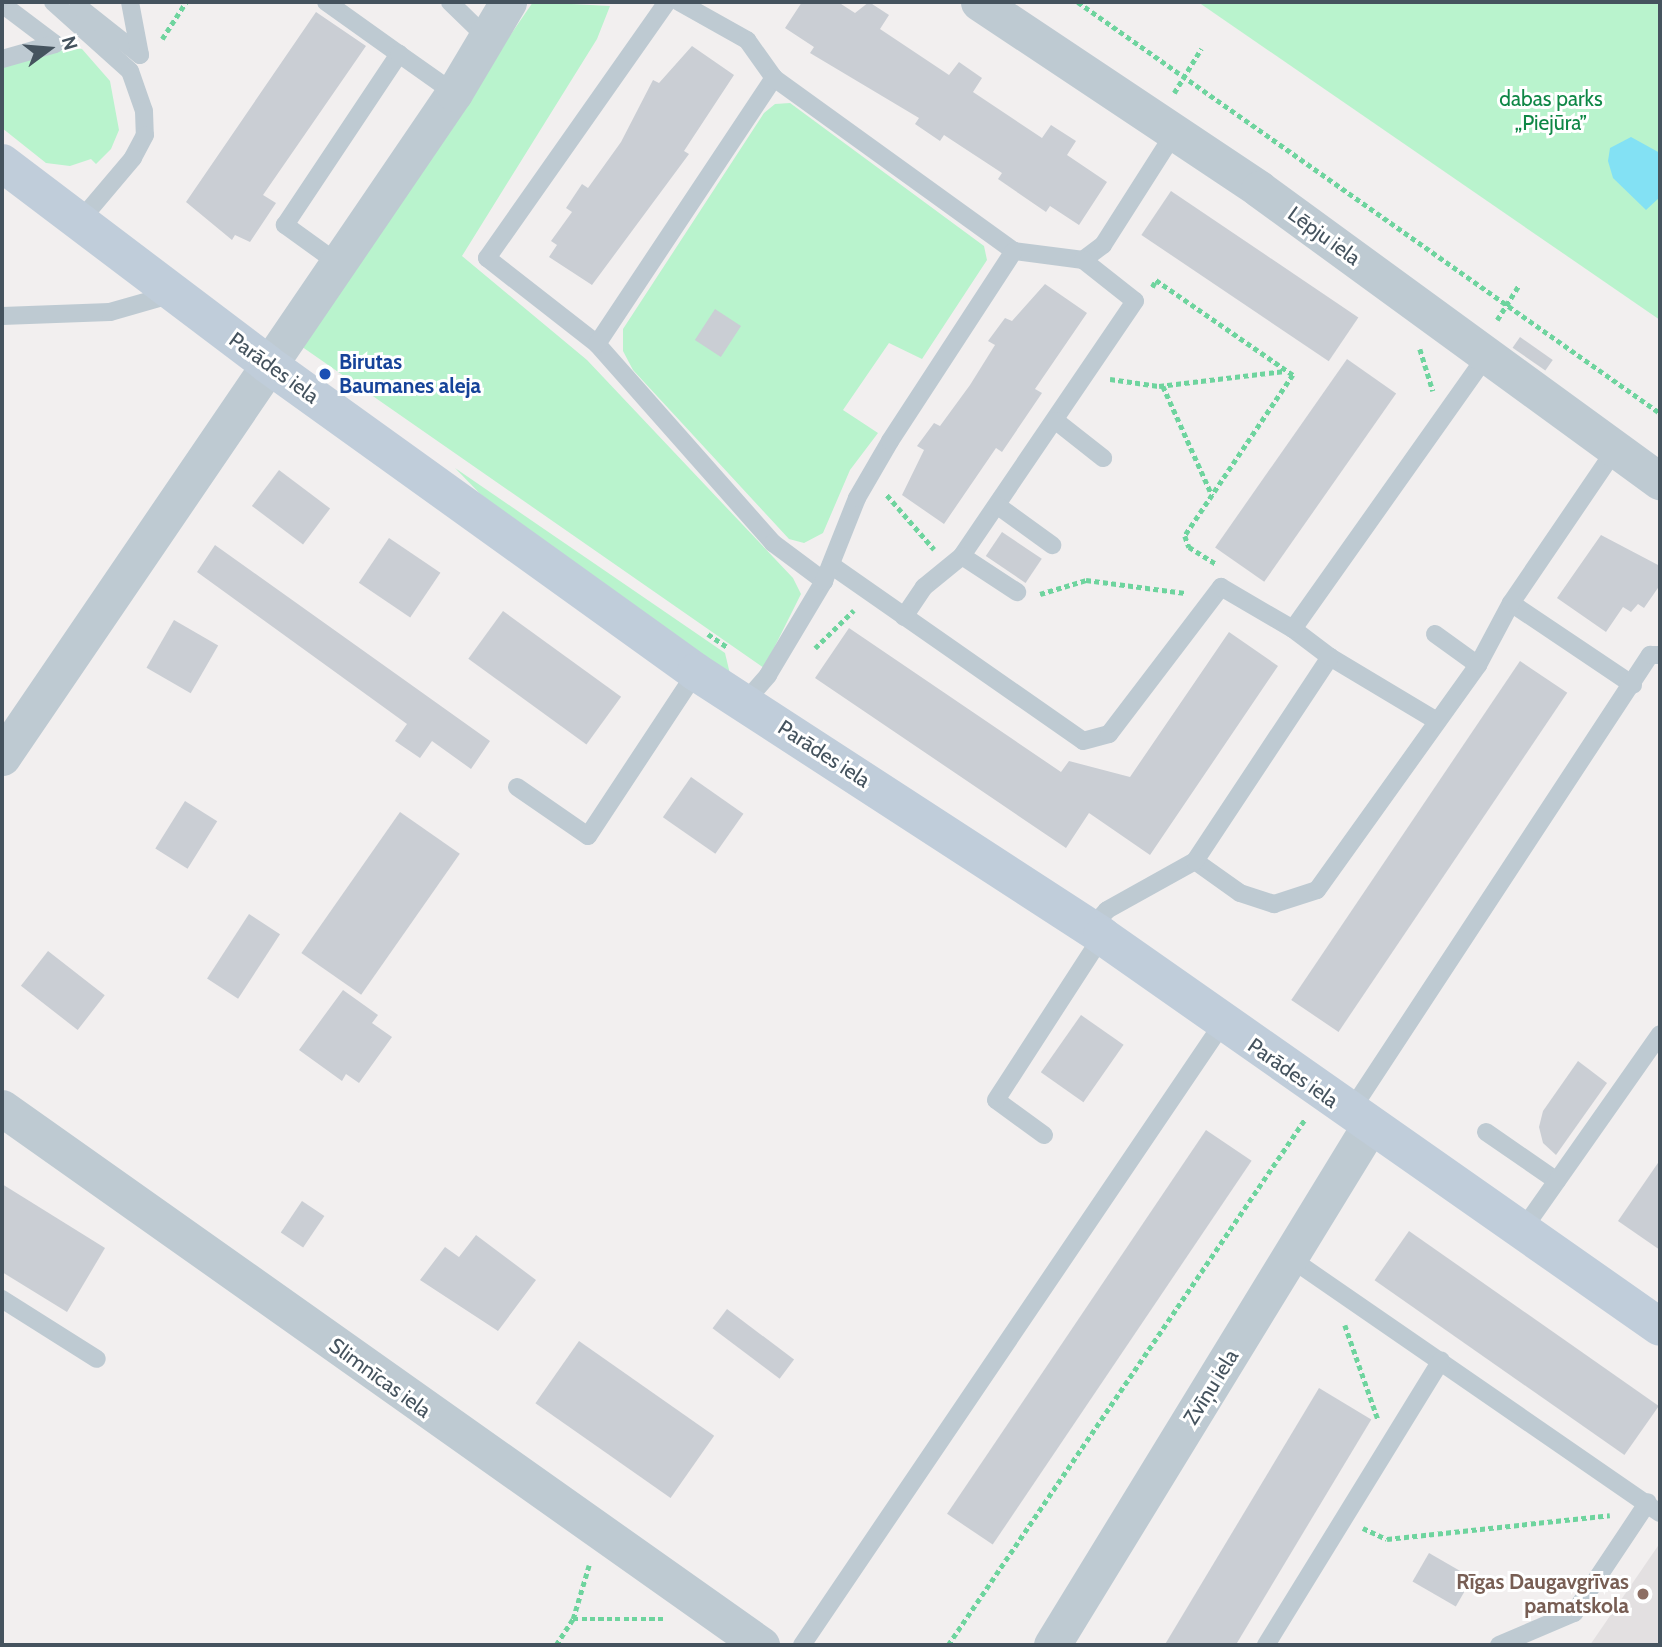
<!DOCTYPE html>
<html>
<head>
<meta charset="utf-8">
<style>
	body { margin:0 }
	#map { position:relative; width:1662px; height:1647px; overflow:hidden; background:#f2efef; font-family:Cabin,sans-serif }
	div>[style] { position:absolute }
	.education>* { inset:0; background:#e3e0e1 }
	.green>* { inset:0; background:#b9f3cd }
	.water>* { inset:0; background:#83e1f4 }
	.building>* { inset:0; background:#caced4; transform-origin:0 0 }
	.path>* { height:4.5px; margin-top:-2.25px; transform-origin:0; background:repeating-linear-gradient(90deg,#6ed49e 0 5px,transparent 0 8.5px) }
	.lane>* { height:18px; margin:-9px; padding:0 9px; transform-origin:9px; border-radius:9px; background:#becad2 }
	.street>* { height:37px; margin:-18.5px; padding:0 18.5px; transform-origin:18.5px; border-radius:18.5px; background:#becad2 }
	.secondary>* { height:38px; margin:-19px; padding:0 19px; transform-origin:19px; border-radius:19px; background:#c0cdda }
	.dots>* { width:19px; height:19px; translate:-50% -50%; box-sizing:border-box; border:4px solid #fff; border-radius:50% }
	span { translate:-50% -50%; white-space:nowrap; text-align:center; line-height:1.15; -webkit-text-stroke:6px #fff; paint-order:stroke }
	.park-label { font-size:21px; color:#0f8746 }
	.street-label { font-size:21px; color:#45535e }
	.transit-label { font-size:21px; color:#164399; font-weight:700 }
	.left { translate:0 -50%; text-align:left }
	.education-label { font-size:21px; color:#785e54; font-weight:700 }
	.right { translate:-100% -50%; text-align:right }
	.frame { position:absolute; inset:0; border:4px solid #45535e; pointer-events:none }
	.north { position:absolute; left:14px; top:14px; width:70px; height:70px; -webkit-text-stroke:5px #fff; paint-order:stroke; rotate:74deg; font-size:19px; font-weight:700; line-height:28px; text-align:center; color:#45535e }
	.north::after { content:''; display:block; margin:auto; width:24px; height:32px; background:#45535e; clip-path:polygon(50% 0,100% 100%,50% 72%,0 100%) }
</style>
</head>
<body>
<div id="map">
	<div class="education">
		<div style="clip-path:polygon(1660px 1543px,1660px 1645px,1590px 1645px)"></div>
	</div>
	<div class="green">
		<div style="clip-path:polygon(533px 2px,610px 6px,597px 39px,462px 256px,587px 360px,793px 578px,801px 594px,764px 668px,298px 344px)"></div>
		<div style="clip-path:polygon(1198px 2px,1660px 2px,1660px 320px)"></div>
		<div style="clip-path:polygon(44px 44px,82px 49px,110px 81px,119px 130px,111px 149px,96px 164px,91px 159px,70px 166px,46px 163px,2px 128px,2px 59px)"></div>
		<div style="clip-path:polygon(790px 103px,984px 246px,987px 260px,922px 359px,889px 343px,843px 410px,878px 433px,850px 470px,823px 533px,804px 543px,789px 539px,633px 370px,623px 351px,623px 329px,764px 113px,775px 104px)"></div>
		<div style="clip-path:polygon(455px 468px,725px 653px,730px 674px,492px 506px)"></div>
	</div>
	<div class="water">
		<div style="clip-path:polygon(1631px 137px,1660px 153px,1660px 197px,1646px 210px,1613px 178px,1608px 161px,1610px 148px)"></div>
	</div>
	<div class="building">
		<div style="clip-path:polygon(802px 2px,838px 2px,855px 13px,869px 2px,889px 15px,880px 29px,949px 75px,959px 62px,982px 78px,973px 92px,1042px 138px,1051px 125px,1076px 141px,1067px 155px,1107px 182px,1079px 225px,1050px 206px,1046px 212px,998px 179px,1002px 173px,944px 135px,940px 141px,915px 124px,919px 118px,810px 53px,814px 47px,785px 28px)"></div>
		<div style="clip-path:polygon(316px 12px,366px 46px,263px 195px,276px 203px,250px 242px,235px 235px,232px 240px,186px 202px)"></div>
		<div style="clip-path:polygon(692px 46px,734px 75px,684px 151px,689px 154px,592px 285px,549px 257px,557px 245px,551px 241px,572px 212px,566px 208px,582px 184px,588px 188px,621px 142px,653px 80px,659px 83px)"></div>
		<div style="left:1171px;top:191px;width:226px;height:53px;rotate:34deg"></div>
		<div style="clip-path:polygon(1045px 284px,1087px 313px,1035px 389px,1042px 393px,1002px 452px,996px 448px,944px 524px,902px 495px,924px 450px,917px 446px,934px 423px,940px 426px,970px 385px,995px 345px,988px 341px,1005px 318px,1012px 321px)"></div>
		<div style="left:715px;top:309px;width:31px;height:37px;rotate:33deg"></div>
		<div style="left:1520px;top:337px;width:40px;height:13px;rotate:35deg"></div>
		<div style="left:1347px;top:359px;width:60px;height:230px;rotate:35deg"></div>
		<div style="left:279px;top:470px;width:64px;height:45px;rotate:37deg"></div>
		<div style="left:1002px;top:532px;width:48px;height:29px;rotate:34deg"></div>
		<div style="clip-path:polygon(1601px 535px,1660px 566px,1660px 585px,1644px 608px,1638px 604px,1631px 612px,1623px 607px,1606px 632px,1557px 598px)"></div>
		<div style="left:389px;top:538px;width:62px;height:54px;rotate:34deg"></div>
		<div style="clip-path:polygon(215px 545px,490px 741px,471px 769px,432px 741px,420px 758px,395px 741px,407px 724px,197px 572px)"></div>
		<div style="left:503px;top:611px;width:146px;height:59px;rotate:36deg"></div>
		<div style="left:174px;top:620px;width:51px;height:55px;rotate:30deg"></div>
		<div style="clip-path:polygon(849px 628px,1061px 772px,1069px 761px,1130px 777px,1229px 632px,1278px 666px,1150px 855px,1089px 813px,1066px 848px,815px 678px)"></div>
		<div style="left:1520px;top:661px;width:57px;height:409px;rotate:34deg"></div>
		<div style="left:691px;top:777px;width:64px;height:49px;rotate:35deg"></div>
		<div style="left:185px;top:801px;width:38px;height:56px;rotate:32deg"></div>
		<div style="left:400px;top:812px;width:73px;height:172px;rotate:35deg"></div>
		<div style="left:249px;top:914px;width:37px;height:77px;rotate:33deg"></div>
		<div style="left:48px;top:951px;width:72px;height:44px;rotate:38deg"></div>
		<div style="clip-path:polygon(343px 990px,378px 1015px,372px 1023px,392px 1037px,359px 1083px,346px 1074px,342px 1081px,299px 1050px)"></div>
		<div style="left:1081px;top:1015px;width:52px;height:70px;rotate:35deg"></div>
		<div style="clip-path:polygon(1578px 1061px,1607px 1083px,1556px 1155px,1543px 1143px,1539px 1127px,1543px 1111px)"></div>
		<div style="left:1206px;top:1130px;width:55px;height:463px;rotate:34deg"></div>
		<div style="clip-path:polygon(1660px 1160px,1660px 1250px,1618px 1221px)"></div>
		<div style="clip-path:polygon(2px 1184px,105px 1248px,67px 1312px,2px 1272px)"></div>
		<div style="left:302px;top:1201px;width:27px;height:38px;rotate:34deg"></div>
		<div style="left:1409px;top:1231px;width:305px;height:60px;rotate:35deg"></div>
		<div style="clip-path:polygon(476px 1235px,536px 1280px,498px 1331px,420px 1280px,445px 1247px,459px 1257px)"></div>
		<div style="left:727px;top:1309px;width:84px;height:24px;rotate:37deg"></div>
		<div style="left:579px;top:1341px;width:165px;height:76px;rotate:35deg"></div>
		<div style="left:1319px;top:1388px;width:61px;height:298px;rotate:31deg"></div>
		<div style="left:1429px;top:1553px;width:50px;height:33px;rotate:30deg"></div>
	</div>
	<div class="path">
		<div style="left:1078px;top:2px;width:712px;rotate:35.23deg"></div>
		<div style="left:162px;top:39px;width:44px;rotate:-57deg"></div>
		<div style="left:1174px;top:93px;width:52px;rotate:-58.5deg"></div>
		<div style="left:1152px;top:287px;width:8px;rotate:-60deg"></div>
		<div style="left:1156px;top:280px;width:167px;rotate:34.7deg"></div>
		<div style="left:1293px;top:375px;width:194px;rotate:123.9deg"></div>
		<div style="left:1185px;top:536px;width:12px;rotate:70deg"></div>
		<div style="left:1189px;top:547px;width:31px;rotate:32deg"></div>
		<div style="left:1497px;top:320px;width:41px;rotate:-57.8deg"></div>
		<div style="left:1420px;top:349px;width:44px;rotate:72.8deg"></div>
		<div style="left:1110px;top:379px;width:49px;rotate:8.1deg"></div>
		<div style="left:1159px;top:386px;width:127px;rotate:-6.8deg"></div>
		<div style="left:1163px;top:386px;width:120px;rotate:65.8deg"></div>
		<div style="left:887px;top:495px;width:72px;rotate:49deg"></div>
		<div style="left:1040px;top:594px;width:48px;rotate:-16.9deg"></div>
		<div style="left:1086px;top:580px;width:100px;rotate:7.5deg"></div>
		<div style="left:708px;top:634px;width:23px;rotate:34deg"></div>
		<div style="left:815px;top:648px;width:54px;rotate:-44.3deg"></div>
		<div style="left:1345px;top:1325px;width:100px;rotate:70.7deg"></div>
		<div style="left:1363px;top:1528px;width:26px;rotate:25deg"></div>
		<div style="left:1387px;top:1539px;width:224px;rotate:-6.1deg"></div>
		<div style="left:573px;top:1619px;width:90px"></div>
		<div style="left:556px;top:1645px;width:31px;rotate:-57deg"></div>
		<div style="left:573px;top:1619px;width:56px;rotate:-73.5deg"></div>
		<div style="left:948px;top:1645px;width:636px;rotate:-55.83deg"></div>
	</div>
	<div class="lane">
		<div style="left:53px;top:2px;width:103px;rotate:41.9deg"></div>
		<div style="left:130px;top:71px;width:42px;rotate:70.7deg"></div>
		<div style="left:144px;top:111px;width:24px;rotate:88deg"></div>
		<div style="left:145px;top:135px;width:26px;rotate:118deg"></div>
		<div style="left:133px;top:158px;width:85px;rotate:130.2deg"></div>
		<div style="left:326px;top:2px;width:90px;rotate:35.5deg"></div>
		<div style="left:450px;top:2px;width:50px;rotate:44.2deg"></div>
		<div style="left:667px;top:2px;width:313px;rotate:125.1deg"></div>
		<div style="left:487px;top:258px;width:140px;rotate:38deg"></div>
		<div style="left:597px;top:344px;width:266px;rotate:48.5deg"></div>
		<div style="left:773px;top:543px;width:64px;rotate:36.7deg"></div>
		<div style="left:679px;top:2px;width:78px;rotate:29.2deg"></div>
		<div style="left:747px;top:40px;width:47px;rotate:54.6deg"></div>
		<div style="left:2px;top:4px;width:66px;rotate:37deg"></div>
		<div style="left:55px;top:44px;width:55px;rotate:164.2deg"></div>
		<div style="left:78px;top:6px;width:79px;rotate:38.3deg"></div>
		<div style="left:140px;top:55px;width:54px;rotate:-100.7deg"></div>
		<div style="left:1083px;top:260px;width:25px;rotate:-37deg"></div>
		<div style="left:1103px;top:245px;width:134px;rotate:-57.5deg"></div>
		<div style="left:335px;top:261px;width:62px;rotate:-144.2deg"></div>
		<div style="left:285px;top:225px;width:206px;rotate:-56.3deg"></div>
		<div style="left:399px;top:54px;width:67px;rotate:35.3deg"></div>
		<div style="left:2px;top:316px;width:108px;rotate:-2.1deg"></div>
		<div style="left:110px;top:312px;width:66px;rotate:-15.9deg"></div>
		<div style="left:597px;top:344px;width:320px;rotate:-56.4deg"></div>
		<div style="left:774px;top:78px;width:296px;rotate:35.8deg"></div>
		<div style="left:1014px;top:251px;width:70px;rotate:7.4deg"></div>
		<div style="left:1083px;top:260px;width:66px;rotate:38.3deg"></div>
		<div style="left:1135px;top:301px;width:308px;rotate:124.2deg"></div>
		<div style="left:962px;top:556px;width:49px;rotate:140.8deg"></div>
		<div style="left:924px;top:587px;width:36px;rotate:124deg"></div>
		<div style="left:1056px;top:421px;width:60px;rotate:38.2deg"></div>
		<div style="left:998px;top:506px;width:67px;rotate:35.8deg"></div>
		<div style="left:962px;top:556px;width:66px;rotate:33.2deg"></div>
		<div style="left:831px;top:565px;width:307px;rotate:34.9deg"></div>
		<div style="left:1083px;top:741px;width:27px;rotate:-15deg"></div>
		<div style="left:1109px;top:734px;width:185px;rotate:-52.7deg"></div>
		<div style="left:1221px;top:587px;width:83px;rotate:30.3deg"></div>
		<div style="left:1511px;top:603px;width:147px;rotate:33.9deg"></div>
		<div style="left:1435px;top:634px;width:53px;rotate:35.8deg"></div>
		<div style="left:1330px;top:657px;width:125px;rotate:30.9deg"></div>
		<div style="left:744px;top:703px;width:37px;rotate:-49deg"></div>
		<div style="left:768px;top:675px;width:109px;rotate:-59.2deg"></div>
		<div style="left:824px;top:581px;width:89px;rotate:-68.3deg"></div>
		<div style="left:857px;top:498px;width:66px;rotate:-59.9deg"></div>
		<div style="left:890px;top:441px;width:227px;rotate:-56.9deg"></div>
		<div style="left:517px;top:787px;width:86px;rotate:34.6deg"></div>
		<div style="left:588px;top:836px;width:196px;rotate:-56.6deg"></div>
		<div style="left:1195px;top:861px;width:55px;rotate:35.4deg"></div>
		<div style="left:1240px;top:893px;width:36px;rotate:18deg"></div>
		<div style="left:1274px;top:904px;width:45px;rotate:-18deg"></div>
		<div style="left:1317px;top:890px;width:277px;rotate:-54.4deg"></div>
		<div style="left:1478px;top:665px;width:70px;rotate:-62deg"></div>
		<div style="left:1511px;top:603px;width:185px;rotate:-55.8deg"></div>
		<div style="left:1090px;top:929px;width:25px;rotate:-48deg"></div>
		<div style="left:1107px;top:910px;width:101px;rotate:-29.1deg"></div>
		<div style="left:1195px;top:861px;width:245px;rotate:-56.5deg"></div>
		<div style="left:1330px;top:657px;width:46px;rotate:-142.9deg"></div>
		<div style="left:1293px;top:629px;width:336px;rotate:-54.7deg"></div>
		<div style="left:1350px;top:1112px;width:547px;rotate:-56.72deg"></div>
		<div style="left:1650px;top:655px;width:10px"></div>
		<div style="left:1486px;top:1132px;width:86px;rotate:34.6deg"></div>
		<div style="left:1044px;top:1135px;width:59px;rotate:-143.9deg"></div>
		<div style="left:996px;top:1100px;width:195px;rotate:-57.1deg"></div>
		<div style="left:1521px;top:1232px;width:242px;rotate:-54.9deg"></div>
		<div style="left:1290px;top:1258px;width:449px;rotate:34.6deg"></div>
		<div style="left:2px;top:1299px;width:112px;rotate:32.3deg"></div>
		<div style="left:802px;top:1645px;width:751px;rotate:-55.91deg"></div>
		<div style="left:1266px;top:1645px;width:334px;rotate:-58.4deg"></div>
		<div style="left:1499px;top:1645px;width:82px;rotate:-23.1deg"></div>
		<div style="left:1574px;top:1613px;width:133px;rotate:-56.3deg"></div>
	</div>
	<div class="street">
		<div style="left:979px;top:2px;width:337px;rotate:33.7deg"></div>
		<div style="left:1259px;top:189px;width:496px;rotate:36.1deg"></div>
		<div style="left:2px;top:757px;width:803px;rotate:-55.76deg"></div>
		<div style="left:454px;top:93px;width:106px;rotate:-59.3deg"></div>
		<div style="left:2px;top:1108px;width:930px;rotate:35.28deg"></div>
		<div style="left:1052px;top:1645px;width:607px;rotate:-58.53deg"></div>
	</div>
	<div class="secondary">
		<div style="left:2px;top:163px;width:331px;rotate:37.1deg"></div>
		<div style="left:266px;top:363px;width:530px;rotate:35.7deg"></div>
		<div style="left:696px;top:672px;width:484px;rotate:33deg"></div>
		<div style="left:1102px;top:936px;width:681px;rotate:35.02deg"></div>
	</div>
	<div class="dots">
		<div style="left:325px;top:374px;background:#1a4fb4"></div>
		<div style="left:1643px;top:1594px;background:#8d6e63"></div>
	</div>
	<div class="park-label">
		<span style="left:1551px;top:111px">dabas parks<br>„Piejūra”</span>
	</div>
	<div class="street-label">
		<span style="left:1324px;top:236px;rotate:36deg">Lēpju iela</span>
		<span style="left:274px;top:368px;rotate:36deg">Parādes iela</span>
		<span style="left:824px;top:754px;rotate:33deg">Parādes iela</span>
		<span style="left:1293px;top:1073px;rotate:35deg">Parādes iela</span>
		<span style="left:380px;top:1378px;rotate:36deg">Slimnīcas iela</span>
		<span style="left:1211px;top:1387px;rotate:-58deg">Zvīņu iela</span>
	</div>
	<div class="transit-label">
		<span class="left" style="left:339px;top:374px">Birutas<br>Baumanes aleja</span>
	</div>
	<div class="education-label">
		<span class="right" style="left:1629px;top:1594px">Rīgas Daugavgrīvas<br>pamatskola</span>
	</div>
	<div class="frame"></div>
	<div class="north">N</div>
</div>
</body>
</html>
